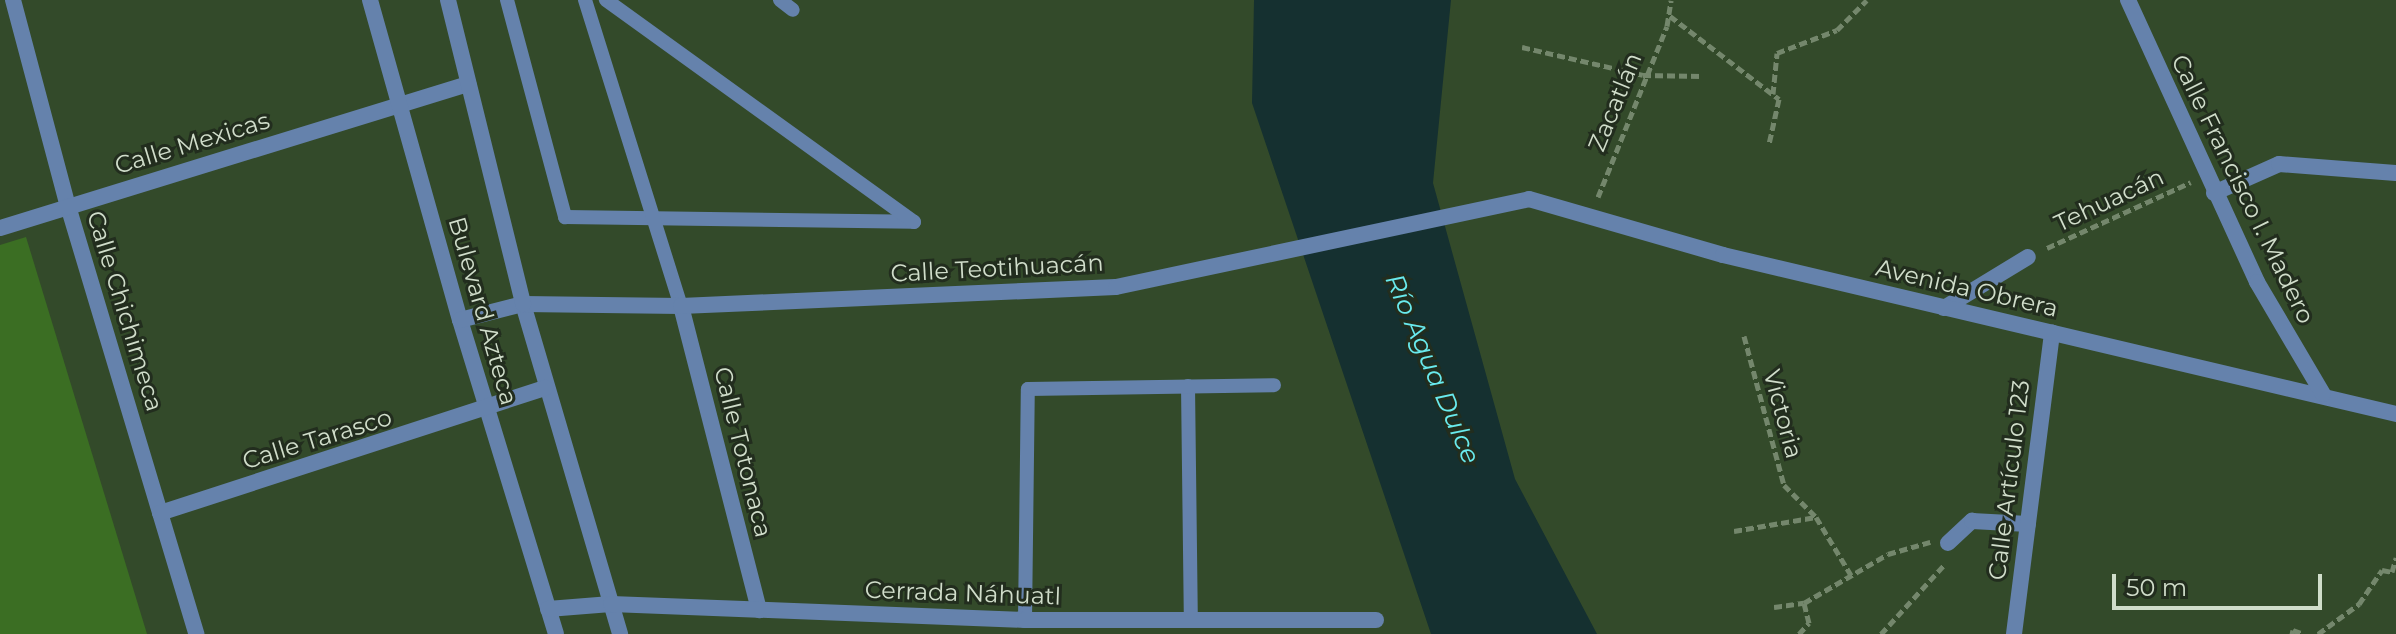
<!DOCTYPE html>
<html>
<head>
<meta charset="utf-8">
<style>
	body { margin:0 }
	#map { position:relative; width:2396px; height:634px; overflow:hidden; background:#334a2a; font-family:Montserrat,sans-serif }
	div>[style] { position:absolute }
	.green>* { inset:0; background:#3b6e23 }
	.water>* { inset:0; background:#153030 }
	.path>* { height:5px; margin-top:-2.5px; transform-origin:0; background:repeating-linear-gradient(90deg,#74876c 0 8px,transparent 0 12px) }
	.service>* { height:14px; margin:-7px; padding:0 7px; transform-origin:7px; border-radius:7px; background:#6582ac }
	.pedestrian>* { height:16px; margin:-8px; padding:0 8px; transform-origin:8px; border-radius:8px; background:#6582ac }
	.minor>* { height:16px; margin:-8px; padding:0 8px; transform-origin:8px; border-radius:8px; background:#6582ac }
	.tertiary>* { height:16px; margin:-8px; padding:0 8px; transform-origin:8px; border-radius:8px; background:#6582ac }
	span { translate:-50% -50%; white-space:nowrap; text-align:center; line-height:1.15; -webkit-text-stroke:6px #222d1e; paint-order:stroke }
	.street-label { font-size:24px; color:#d0ddca }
	.water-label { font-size:26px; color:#69ebee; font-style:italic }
	.scale { position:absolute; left:2112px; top:574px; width:210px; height:36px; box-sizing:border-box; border:4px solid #d0ddca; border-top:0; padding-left:10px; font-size:24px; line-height:28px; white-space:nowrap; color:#d0ddca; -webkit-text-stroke:6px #222d1e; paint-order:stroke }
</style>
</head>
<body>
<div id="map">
	<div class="green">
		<div style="clip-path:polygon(26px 237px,147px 634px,0 634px,0 245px)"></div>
	</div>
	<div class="water">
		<div style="clip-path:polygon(1254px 0,1451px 0,1433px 183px,1515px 479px,1597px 634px,1431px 634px,1252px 103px)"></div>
	</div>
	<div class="path">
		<div style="left:1670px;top:16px;width:137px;rotate:37.3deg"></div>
		<div style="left:1779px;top:99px;width:46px;rotate:102.5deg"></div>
		<div style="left:1522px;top:47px;width:124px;rotate:13deg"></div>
		<div style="left:1643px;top:75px;width:59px;rotate:1deg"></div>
		<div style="left:1773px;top:94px;width:41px;rotate:-84.4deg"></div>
		<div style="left:1777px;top:53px;width:64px;rotate:-21deg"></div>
		<div style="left:1837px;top:30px;width:42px;rotate:-45deg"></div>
		<div style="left:1598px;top:197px;width:184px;rotate:-68deg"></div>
		<div style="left:1667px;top:26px;width:26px;rotate:-81deg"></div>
		<div style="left:2047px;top:248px;width:158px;rotate:-24.6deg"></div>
		<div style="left:1744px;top:336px;width:154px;rotate:75deg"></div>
		<div style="left:1784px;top:485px;width:45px;rotate:45deg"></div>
		<div style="left:1816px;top:517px;width:68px;rotate:58.9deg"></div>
		<div style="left:1734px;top:531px;width:83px;rotate:-9.7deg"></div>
		<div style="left:1774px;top:607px;width:30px;rotate:-8deg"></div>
		<div style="left:1804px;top:603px;width:97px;rotate:-30.3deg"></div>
		<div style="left:1888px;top:554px;width:44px;rotate:-15.9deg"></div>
		<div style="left:1799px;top:634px;width:15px;rotate:-48deg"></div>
		<div style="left:1809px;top:623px;width:21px;rotate:-104deg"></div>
		<div style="left:1881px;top:634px;width:95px;rotate:-47.6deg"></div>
		<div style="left:2292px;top:634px;width:4px;rotate:-76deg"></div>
		<div style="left:2293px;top:630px;width:12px;rotate:20deg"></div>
		<div style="left:2318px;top:634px;width:51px;rotate:-36.2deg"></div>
		<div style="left:2359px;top:604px;width:41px;rotate:-55.9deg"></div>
		<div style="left:2382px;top:570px;width:10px;rotate:11deg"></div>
		<div style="left:2392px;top:572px;width:15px;rotate:-74deg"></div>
	</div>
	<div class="service">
		<div style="left:507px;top:0;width:225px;rotate:75deg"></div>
		<div style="left:565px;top:217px;width:349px;rotate:0.8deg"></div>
		<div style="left:914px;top:222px;width:380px;rotate:-144.2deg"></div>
		<div style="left:585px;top:0;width:321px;rotate:72.6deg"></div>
		<div style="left:780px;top:0;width:16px;rotate:38deg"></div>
		<div style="left:1188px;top:386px;width:234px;rotate:89.3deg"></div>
		<div style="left:1025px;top:620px;width:231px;rotate:-89.3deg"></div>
		<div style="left:1028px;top:389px;width:246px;rotate:-0.9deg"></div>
	</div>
	<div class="pedestrian">
		<div style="left:1944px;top:308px;width:98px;rotate:-31.3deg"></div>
	</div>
	<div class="minor">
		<div style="left:13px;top:0;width:213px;rotate:75.1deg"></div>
		<div style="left:68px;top:206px;width:447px;rotate:73.3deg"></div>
		<div style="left:2214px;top:193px;width:71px;rotate:-24deg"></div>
		<div style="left:2279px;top:164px;width:117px;rotate:4.4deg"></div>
		<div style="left:0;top:228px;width:490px;rotate:-17.1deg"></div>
		<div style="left:523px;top:304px;width:344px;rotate:73.6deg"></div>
		<div style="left:681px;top:306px;width:314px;rotate:75.6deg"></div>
		<div style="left:460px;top:320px;width:328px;rotate:73deg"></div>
		<div style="left:160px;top:513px;width:405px;rotate:-18deg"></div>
		<div style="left:1948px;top:543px;width:33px;rotate:-43deg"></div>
		<div style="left:1972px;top:521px;width:56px;rotate:3.1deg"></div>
		<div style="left:548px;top:609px;width:63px;rotate:-4.5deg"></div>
		<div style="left:611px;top:604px;width:414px;rotate:2.2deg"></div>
		<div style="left:1025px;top:620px;width:351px"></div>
		<div style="left:2014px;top:634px;width:304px;rotate:-82.8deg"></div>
	</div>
	<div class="tertiary">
		<div style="left:370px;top:0;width:332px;rotate:74.3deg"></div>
		<div style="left:460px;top:320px;width:65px;rotate:-14.3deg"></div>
		<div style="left:523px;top:304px;width:158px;rotate:0.7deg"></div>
		<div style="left:681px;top:306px;width:435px;rotate:-2.5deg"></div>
		<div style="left:1116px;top:287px;width:422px;rotate:-12deg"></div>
		<div style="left:1529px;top:199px;width:202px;rotate:16.1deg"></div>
		<div style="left:1723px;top:255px;width:692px;rotate:13.29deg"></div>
		<div style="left:448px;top:0;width:313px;rotate:76.1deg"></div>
		<div style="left:2128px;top:0;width:310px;rotate:65.4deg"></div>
		<div style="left:2257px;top:282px;width:130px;rotate:59.5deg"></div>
	</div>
	<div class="street-label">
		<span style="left:1615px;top:102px;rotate:-68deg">Zacatlán</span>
		<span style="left:192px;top:143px;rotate:-17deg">Calle Mexicas</span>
		<span style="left:2243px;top:189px;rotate:64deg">Calle Francisco I. Madero</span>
		<span style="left:2109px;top:200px;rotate:-25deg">Tehuacán</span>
		<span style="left:997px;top:268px;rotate:-3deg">Calle Teotihuacán</span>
		<span style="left:1967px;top:288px;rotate:13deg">Avenida Obrera</span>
		<span style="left:125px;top:311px;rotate:73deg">Calle Chichimeca</span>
		<span style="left:483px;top:311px;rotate:74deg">Bulevard Azteca</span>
		<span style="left:1783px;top:414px;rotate:75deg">Victoria</span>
		<span style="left:317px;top:439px;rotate:-17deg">Calle Tarasco</span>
		<span style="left:743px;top:452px;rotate:76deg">Calle Totonaca</span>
		<span style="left:2009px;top:480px;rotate:-83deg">Calle Artículo 123</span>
		<span style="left:963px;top:593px;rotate:2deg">Cerrada Náhuatl</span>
	</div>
	<div class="water-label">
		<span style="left:1432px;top:369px;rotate:67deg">Río Agua Dulce</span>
	</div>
	<div class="scale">50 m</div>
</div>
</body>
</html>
